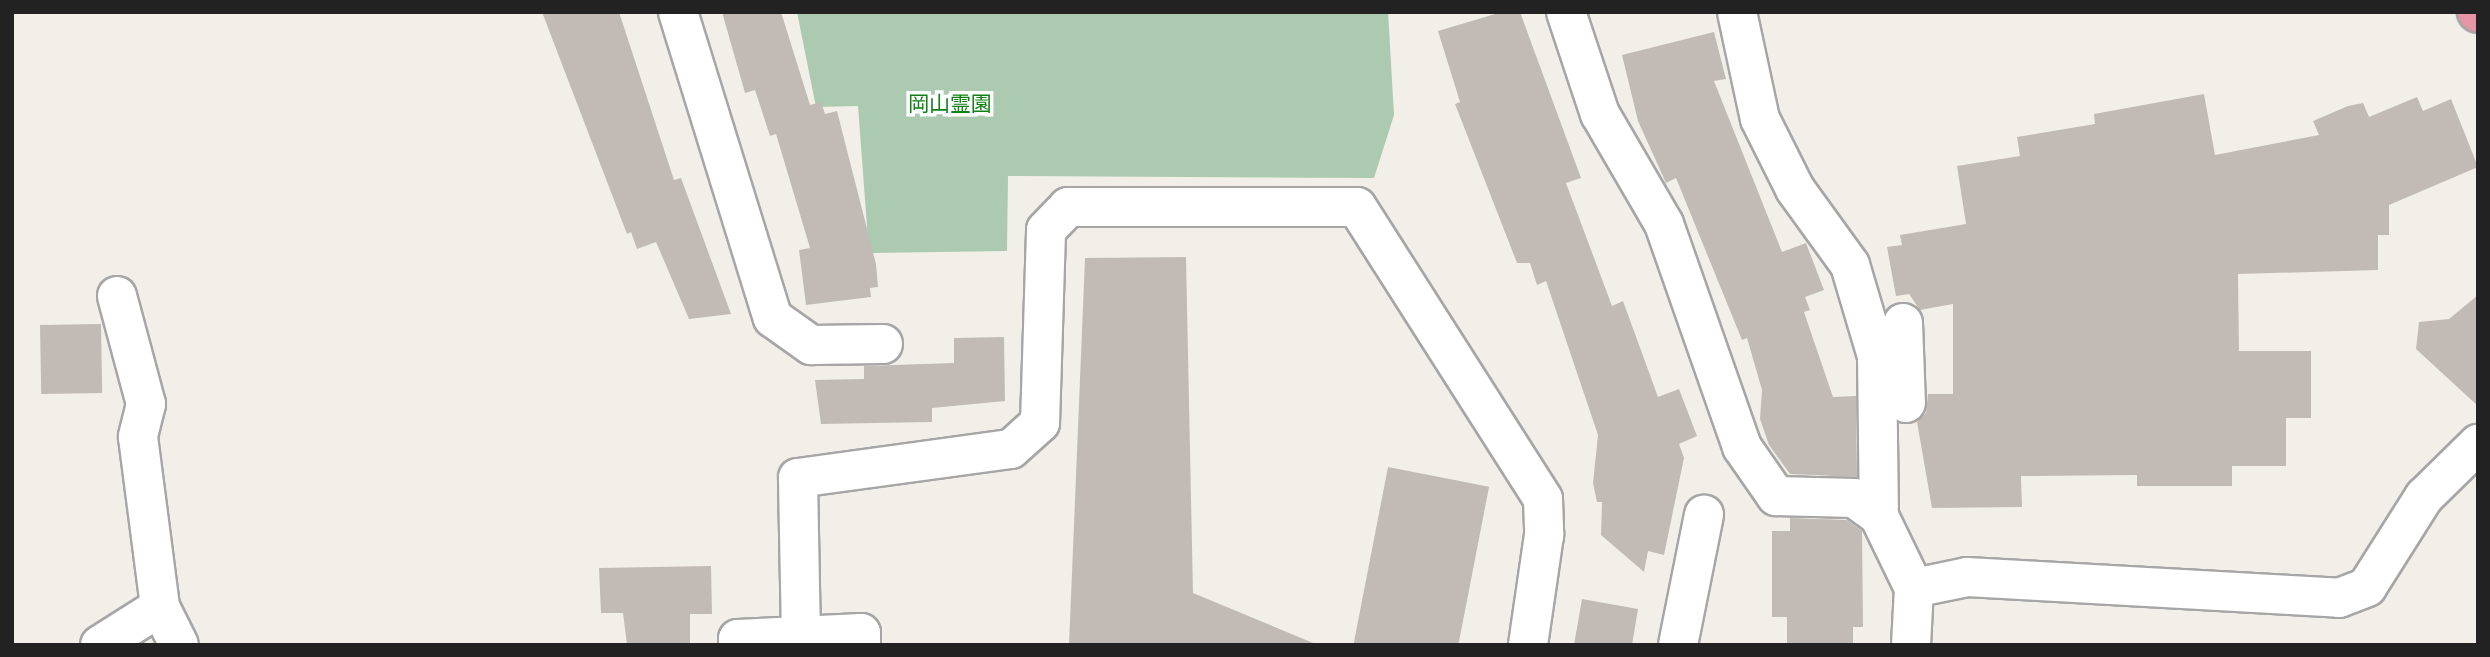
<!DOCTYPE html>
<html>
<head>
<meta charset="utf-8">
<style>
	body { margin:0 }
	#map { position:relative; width:2490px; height:657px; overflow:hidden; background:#f2efe9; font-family:Roboto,"Noto Sans JP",sans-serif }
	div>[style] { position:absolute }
	.cemetery>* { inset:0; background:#abcaaf }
	.building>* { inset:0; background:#c2bbb5; transform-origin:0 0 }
	.roads { filter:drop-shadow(2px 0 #a6a6a6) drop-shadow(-2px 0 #a6a6a6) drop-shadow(0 2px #a6a6a6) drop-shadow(0 -2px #a6a6a6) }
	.minor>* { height:38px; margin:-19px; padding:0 19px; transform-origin:19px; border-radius:19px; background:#fff }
	.highway>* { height:38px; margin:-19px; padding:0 19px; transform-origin:19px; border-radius:19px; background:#e595a5 }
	span { translate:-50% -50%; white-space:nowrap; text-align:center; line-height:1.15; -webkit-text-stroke:7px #fff; paint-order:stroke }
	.park-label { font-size:21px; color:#108017 }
	.frame { position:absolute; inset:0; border:14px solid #222; pointer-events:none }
</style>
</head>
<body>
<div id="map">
	<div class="cemetery">
		<div style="clip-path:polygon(797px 12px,1388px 12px,1394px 115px,1374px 178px,1008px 176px,1007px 251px,869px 253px,858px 106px,816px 107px)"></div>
	</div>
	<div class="building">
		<div style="clip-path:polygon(542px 12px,619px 12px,674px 180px,681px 178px,731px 314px,689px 319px,656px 242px,637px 249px,631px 232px,627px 234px)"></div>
		<div style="clip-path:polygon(722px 12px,781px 12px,810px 105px,821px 102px,825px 114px,837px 111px,876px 264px,878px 287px,870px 288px,871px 297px,806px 305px,799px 250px,810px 248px,776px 134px,770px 136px,755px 90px,745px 93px)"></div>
		<div style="clip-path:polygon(1502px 12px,1520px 12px,1581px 178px,1566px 183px,1612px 306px,1623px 301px,1658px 397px,1679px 389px,1697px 436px,1679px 444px,1684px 458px,1664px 555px,1648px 551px,1644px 572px,1601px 535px,1602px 502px,1597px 502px,1593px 483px,1598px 435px,1546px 281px,1537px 285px,1530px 263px,1517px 263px,1455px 104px,1460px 102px,1438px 31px)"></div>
		<div style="clip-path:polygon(1714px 32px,1726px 79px,1714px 81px,1782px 252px,1806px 243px,1824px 290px,1805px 297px,1810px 310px,1804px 312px,1833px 397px,1856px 396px,1857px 477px,1790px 474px,1769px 445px,1760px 419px,1762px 390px,1747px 338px,1742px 340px,1676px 178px,1666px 183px,1638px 121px,1622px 55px)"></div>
		<div style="clip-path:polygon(2204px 94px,2215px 155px,2319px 135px,2313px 121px,2348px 106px,2363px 103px,2369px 117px,2417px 97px,2423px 111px,2451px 99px,2478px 167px,2389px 205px,2389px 235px,2378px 235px,2378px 270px,2238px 274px,2239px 351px,2311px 351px,2311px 418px,2286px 418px,2286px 466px,2232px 466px,2232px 486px,2137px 486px,2137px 475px,2021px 476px,2022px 507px,1932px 508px,1917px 422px,1926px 413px,1928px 394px,1953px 394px,1953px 304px,1920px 310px,1909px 294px,1896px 296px,1887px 247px,1902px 245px,1900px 235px,1966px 224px,1957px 166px,2020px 156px,2017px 137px,2095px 124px,2094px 114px)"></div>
		<div style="clip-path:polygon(1186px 257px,1193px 593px,1318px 645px,1069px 645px,1085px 258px)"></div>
		<div style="clip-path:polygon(2478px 295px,2478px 406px,2416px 349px,2419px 322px,2449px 319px)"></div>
		<div style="left:101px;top:324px;width:69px;height:61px;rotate:89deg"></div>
		<div style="clip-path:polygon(1004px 337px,1005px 401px,932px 408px,932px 422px,821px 424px,815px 380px,864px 379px,864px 366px,954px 363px,954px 338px)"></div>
		<div style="left:1388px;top:467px;width:103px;height:181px;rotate:11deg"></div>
		<div style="clip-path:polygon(1790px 518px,1847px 520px,1862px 531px,1863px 627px,1853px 627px,1853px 645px,1787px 645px,1787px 617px,1772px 617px,1772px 531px,1790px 531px)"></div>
		<div style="clip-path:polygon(711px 566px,712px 614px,690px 614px,690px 645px,627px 645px,623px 613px,601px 613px,599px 568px)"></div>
		<div style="clip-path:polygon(1582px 599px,1638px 609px,1632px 645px,1574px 645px)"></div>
	</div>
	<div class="roads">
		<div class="minor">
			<div style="left:678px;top:12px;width:320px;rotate:72.8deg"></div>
			<div style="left:773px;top:318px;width:47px;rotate:35.4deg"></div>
			<div style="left:811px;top:345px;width:72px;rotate:-0.8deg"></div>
			<div style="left:1566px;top:12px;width:108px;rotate:71.6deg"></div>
			<div style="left:1600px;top:114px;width:127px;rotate:59.8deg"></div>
			<div style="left:1664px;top:224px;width:236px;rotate:70.7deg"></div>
			<div style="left:1742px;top:447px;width:60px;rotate:55.2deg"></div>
			<div style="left:1776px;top:496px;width:78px;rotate:1.5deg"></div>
			<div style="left:1854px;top:498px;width:31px;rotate:36deg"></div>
			<div style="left:1879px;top:516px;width:80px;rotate:64.1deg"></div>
			<div style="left:1914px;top:588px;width:57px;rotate:93deg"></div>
			<div style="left:1737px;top:12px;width:109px;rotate:77.9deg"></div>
			<div style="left:1760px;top:119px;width:78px;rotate:63.4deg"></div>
			<div style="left:1795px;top:189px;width:94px;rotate:54.1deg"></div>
			<div style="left:1850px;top:265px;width:95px;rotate:73.5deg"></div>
			<div style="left:1877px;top:356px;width:160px;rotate:89.3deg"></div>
			<div style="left:117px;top:296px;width:112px;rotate:75deg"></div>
			<div style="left:146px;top:404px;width:34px;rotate:104deg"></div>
			<div style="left:138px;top:437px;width:171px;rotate:82.6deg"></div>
			<div style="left:160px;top:607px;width:42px;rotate:63.4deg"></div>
			<div style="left:1903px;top:323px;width:80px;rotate:87.9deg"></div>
			<div style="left:1914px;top:588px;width:54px;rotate:-11.7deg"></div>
			<div style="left:1967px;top:577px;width:373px;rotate:3.2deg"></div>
			<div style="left:2339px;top:598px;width:30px;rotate:-21deg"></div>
			<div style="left:2367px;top:587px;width:107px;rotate:-57.7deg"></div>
			<div style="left:2424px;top:497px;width:76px;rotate:-44.5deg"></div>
			<div style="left:801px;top:637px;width:159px;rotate:-91.1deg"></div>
			<div style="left:798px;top:478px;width:215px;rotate:-7.8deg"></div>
			<div style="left:1011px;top:449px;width:39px;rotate:-42deg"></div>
			<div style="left:1040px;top:423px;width:193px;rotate:-88.2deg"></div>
			<div style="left:1046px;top:230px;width:32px;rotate:-46deg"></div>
			<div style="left:1068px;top:207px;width:289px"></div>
			<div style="left:1357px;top:207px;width:346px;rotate:57.5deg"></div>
			<div style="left:1543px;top:499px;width:36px;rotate:88deg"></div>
			<div style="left:1544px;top:535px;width:111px;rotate:98.3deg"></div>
			<div style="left:100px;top:645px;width:71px;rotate:-32.3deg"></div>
			<div style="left:738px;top:645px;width:6px;rotate:-90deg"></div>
			<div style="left:738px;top:639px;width:123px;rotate:-2.8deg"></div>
			<div style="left:861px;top:633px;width:12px;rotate:90deg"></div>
			<div style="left:1678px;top:645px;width:133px;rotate:-78.7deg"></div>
		</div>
		<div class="highway">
			<div style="left:2477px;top:12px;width:1px;rotate:45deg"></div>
		</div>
	</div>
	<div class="park-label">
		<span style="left:950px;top:104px">岡山霊園</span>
	</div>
	<div class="frame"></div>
</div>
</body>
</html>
